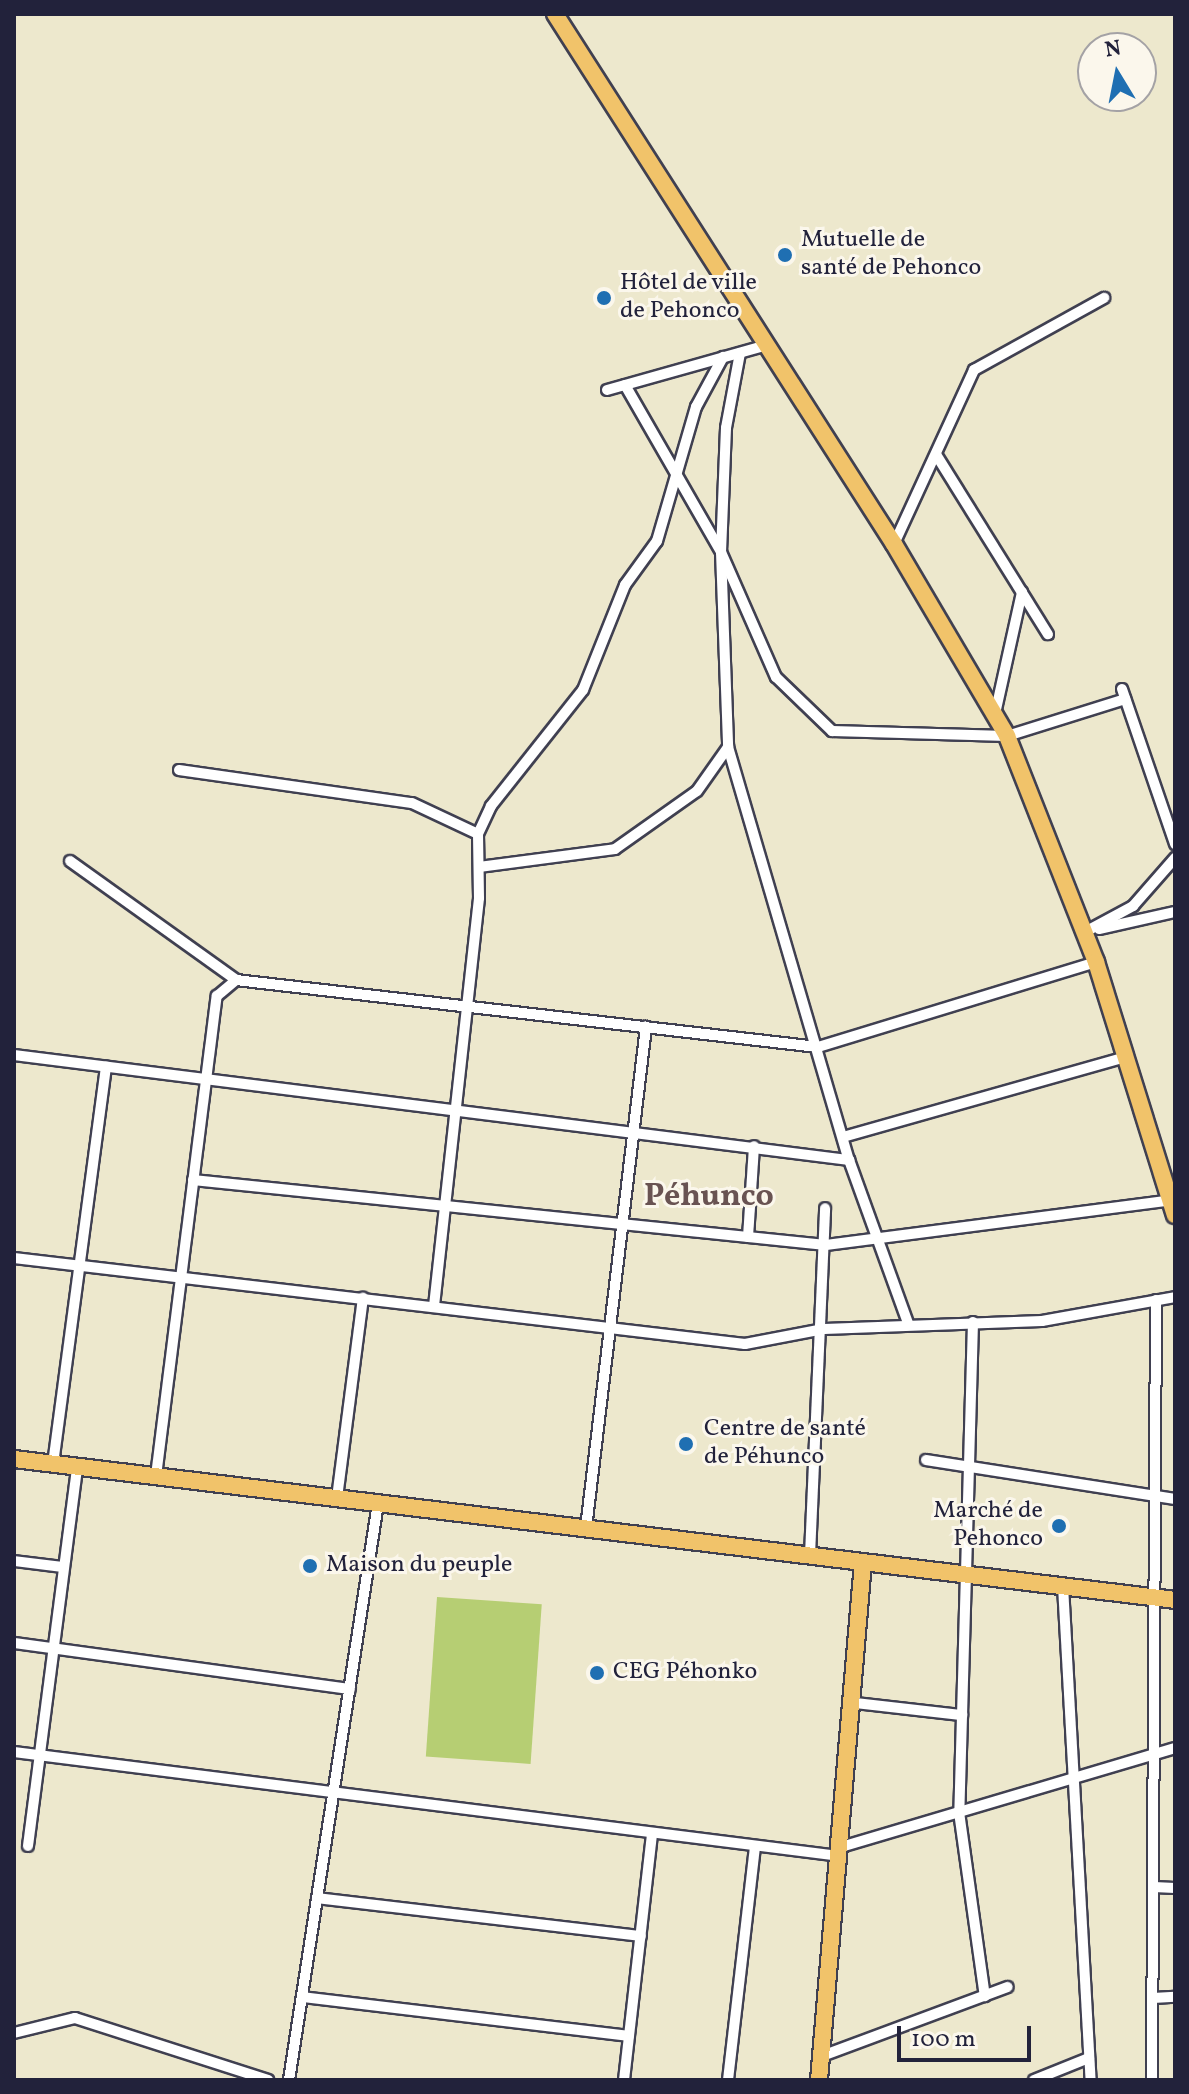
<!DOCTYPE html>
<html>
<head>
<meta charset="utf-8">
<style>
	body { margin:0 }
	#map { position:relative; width:1189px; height:2094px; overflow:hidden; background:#ede8cd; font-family:Vollkorn,serif }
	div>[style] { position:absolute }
	.green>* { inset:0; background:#b6ce73; transform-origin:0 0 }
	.roads { filter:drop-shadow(2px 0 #404051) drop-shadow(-2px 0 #404051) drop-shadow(0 2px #404051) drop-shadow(0 -2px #404051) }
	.minor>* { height:10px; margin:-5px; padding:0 5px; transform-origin:5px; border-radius:5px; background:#fff }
	.primary>* { height:16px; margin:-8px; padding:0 8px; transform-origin:8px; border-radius:8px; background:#f1c36a }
	.dots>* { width:22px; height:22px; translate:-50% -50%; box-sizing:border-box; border:4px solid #fbf7ec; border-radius:50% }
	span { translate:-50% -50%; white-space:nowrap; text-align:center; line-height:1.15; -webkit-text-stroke:6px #fbf7ec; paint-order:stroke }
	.poi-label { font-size:24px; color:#22223b }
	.left { translate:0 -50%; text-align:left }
	.right { translate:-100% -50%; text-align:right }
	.district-label { font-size:32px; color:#695352; font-weight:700 }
	.frame { position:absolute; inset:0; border:16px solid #22223b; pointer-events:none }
	.north { position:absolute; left:1077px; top:32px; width:80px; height:80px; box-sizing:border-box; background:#fbf7ec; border:2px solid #a4a2a5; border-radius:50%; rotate:350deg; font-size:22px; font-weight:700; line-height:32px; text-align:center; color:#22223b }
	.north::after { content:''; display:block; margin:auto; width:28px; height:36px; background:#1f6fb2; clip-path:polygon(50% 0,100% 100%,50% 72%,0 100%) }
	.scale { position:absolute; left:897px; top:2026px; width:134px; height:36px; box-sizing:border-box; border:4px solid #22223b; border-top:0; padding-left:10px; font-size:24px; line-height:28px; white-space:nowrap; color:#22223b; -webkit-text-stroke:6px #fbf7ec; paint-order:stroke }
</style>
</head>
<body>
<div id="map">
	<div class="green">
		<div style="left:437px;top:1597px;width:105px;height:160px;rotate:4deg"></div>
	</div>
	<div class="roads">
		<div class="minor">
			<div style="left:740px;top:353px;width:76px;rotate:100.6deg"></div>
			<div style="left:726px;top:428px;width:124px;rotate:92.3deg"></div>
			<div style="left:721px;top:552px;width:195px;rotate:87.9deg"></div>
			<div style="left:728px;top:747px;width:430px;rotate:73.7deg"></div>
			<div style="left:849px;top:1160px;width:173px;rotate:70.1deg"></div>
			<div style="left:625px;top:385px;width:193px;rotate:60.1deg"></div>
			<div style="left:721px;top:552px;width:137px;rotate:66.3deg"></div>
			<div style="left:776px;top:677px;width:78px;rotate:44deg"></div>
			<div style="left:832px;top:731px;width:175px;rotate:1.6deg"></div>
			<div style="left:1007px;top:736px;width:124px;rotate:-17.4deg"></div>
			<div style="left:607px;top:390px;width:166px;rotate:-15.7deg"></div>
			<div style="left:937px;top:456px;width:210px;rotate:58.1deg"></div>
			<div style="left:894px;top:544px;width:192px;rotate:-65.3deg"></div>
			<div style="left:974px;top:370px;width:149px;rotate:-29deg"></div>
			<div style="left:1122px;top:689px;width:164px;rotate:71.1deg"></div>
			<div style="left:995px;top:714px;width:125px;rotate:-77.5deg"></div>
			<div style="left:179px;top:770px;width:235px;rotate:8.1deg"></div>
			<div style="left:412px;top:803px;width:73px;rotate:25.2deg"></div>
			<div style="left:70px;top:861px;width:204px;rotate:35.6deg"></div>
			<div style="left:236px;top:980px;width:586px;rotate:6.57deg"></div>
			<div style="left:818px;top:1047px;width:291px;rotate:-17deg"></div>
			<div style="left:479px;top:867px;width:137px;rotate:-7.5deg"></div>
			<div style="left:615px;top:849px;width:100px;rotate:-35.3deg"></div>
			<div style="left:697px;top:791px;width:54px;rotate:-54.8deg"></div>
			<div style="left:1099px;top:929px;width:78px;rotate:-12.6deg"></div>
			<div style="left:1085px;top:932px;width:55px;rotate:-28.4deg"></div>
			<div style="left:1133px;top:906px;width:64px;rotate:-48.8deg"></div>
			<div style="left:14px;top:1055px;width:842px;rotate:7.17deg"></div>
			<div style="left:843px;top:1137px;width:293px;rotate:-15.8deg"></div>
			<div style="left:193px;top:1180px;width:636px;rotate:5.86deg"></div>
			<div style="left:826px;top:1245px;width:350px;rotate:-7.4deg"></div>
			<div style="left:748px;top:1237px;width:91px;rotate:-86.2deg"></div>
			<div style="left:14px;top:1258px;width:736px;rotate:6.71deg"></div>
			<div style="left:745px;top:1344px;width:80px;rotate:-10.8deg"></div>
			<div style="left:824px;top:1329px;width:218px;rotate:-2.1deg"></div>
			<div style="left:1042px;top:1321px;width:135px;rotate:-10.2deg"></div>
			<div style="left:434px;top:1306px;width:410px;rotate:-83.7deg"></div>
			<div style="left:479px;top:898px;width:64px;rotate:-90.9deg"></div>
			<div style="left:478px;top:834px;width:31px;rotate:-65deg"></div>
			<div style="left:491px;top:806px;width:148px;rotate:-51.6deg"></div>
			<div style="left:583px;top:690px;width:113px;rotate:-68.2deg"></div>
			<div style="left:625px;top:585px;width:54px;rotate:-54deg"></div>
			<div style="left:657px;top:541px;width:140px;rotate:-73.8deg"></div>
			<div style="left:696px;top:407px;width:57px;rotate:-61.6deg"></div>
			<div style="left:973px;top:1322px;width:490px;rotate:91.6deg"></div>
			<div style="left:959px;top:1812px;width:186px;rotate:82deg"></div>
			<div style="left:926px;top:1460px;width:252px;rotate:8.9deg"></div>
			<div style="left:53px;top:1464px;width:401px;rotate:-82.4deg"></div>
			<div style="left:156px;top:1476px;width:484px;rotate:-82.8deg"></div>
			<div style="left:217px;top:996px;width:25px;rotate:-40deg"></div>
			<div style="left:337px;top:1498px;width:202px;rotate:-82.6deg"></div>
			<div style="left:586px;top:1528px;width:505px;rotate:-83.17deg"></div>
			<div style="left:810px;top:1555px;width:347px;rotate:-87.5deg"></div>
			<div style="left:14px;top:1561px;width:48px;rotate:7.1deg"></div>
			<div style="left:1063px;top:1586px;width:495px;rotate:86.8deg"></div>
			<div style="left:14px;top:1643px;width:339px;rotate:7.8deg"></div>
			<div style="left:856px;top:1703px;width:107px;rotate:6.5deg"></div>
			<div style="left:14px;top:1752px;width:833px;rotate:7.18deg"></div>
			<div style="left:28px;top:1846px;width:382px;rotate:-82.6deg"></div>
			<div style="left:841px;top:1847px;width:348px;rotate:-16.5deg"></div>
			<div style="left:1154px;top:1887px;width:21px;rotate:3deg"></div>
			<div style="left:317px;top:1898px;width:326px;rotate:6.7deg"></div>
			<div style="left:302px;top:1997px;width:329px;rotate:6.8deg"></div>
			<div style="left:1153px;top:1998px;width:22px;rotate:-3deg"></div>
			<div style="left:14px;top:2033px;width:63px;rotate:-13.8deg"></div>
			<div style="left:75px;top:2018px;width:203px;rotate:17.8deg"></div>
			<div style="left:822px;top:2056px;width:198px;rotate:-20.4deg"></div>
			<div style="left:289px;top:2080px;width:584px;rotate:-81.23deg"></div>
			<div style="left:624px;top:2080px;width:248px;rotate:-83.5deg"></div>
			<div style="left:728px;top:2080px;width:235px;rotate:-83.4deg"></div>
			<div style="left:1034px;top:2080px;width:59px;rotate:-21.8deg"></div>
			<div style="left:1152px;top:2080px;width:780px;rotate:-89.71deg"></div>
		</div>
		<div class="primary">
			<div style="left:555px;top:14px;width:629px;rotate:57.4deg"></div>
			<div style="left:894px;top:544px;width:223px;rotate:59.5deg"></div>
			<div style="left:1007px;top:736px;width:243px;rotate:68.5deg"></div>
			<div style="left:1096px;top:962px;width:265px;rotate:72.7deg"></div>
			<div style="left:14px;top:1459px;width:1170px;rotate:6.92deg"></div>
			<div style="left:819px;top:2080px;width:519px;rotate:-85.14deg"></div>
		</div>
	</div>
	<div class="dots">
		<div style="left:785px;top:255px;background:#1f6fb2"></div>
		<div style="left:604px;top:298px;background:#1f6fb2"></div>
		<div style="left:686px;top:1444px;background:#1f6fb2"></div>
		<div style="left:1059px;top:1526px;background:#1f6fb2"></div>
		<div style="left:310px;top:1566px;background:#1f6fb2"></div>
		<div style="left:597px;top:1673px;background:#1f6fb2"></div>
	</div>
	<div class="poi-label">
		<span class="left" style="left:801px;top:255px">Mutuelle de<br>santé de Pehonco</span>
		<span class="left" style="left:620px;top:298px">Hôtel de ville<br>de Pehonco</span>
		<span class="left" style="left:704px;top:1444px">Centre de santé<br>de Péhunco</span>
		<span class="right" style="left:1043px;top:1526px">Marché de<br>Pehonco</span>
		<span class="left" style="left:326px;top:1566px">Maison du peuple</span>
		<span class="left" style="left:613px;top:1673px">CEG Péhonko</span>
	</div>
	<div class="district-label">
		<span style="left:709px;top:1197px">Péhunco</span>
	</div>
	<div class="frame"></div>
	<div class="north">N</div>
	<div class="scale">100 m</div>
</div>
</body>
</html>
